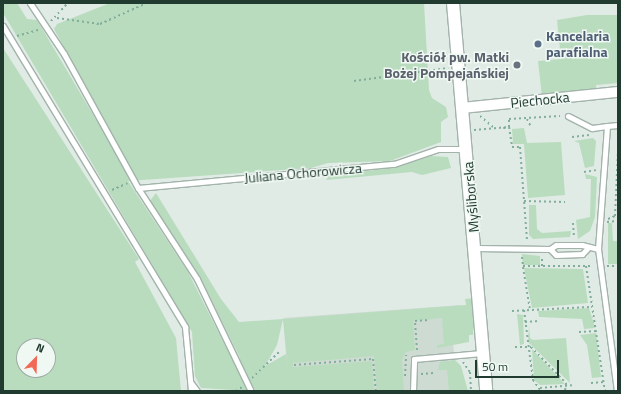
<!DOCTYPE html>
<html>
<head>
<meta charset="utf-8">
<style>
	body { margin:0 }
	#map { position:relative; width:621px; height:394px; overflow:hidden; background:#e0ebe5; font-family:"Titillium Web",sans-serif }
	div>[style] { position:absolute }
	.built>* { inset:0; background:#cedbd3 }
	.green>* { inset:0; background:#b9dcbe }
	.path>* { height:2px; margin-top:-1px; transform-origin:0; background:repeating-linear-gradient(90deg,#81ae9a 0 2px,transparent 0 5px) }
	.roads { filter:drop-shadow(1px 0 #a3b3ab) drop-shadow(-1px 0 #a3b3ab) drop-shadow(0 1px #a3b3ab) drop-shadow(0 -1px #a3b3ab) }
	.lane>* { height:5px; margin:-2.5px; padding:0 2.5px; transform-origin:2.5px; border-radius:2.5px; background:#fff }
	.street>* { height:10px; margin:-5px; padding:0 5px; transform-origin:5px; border-radius:5px; background:#fff }
	.secondary>* { height:12px; margin:-6px; padding:0 6px; transform-origin:6px; border-radius:6px; background:#fff }
	.dots>* { width:11px; height:11px; translate:-50% -50%; box-sizing:border-box; border:2px solid #f0f8f3; border-radius:50% }
	span { translate:-50% -50%; white-space:nowrap; text-align:center; line-height:1.15; -webkit-text-stroke:3px #f0f8f3; paint-order:stroke }
	.service-label { font-size:14px; color:#4e5e75; font-weight:700 }
	.left { translate:0 -50%; text-align:left }
	.worship-label { font-size:14px; color:#5b616d; font-weight:700 }
	.right { translate:-100% -50%; text-align:right }
	.street-label { font-size:14px; color:#213b31 }
	.frame { position:absolute; inset:0; border:4px solid #213b31; pointer-events:none }
	.north { position:absolute; left:16px; top:338px; width:40px; height:40px; box-sizing:border-box; background:#f0f8f3; border:1px solid #9daca5; border-radius:50%; rotate:23deg; font-size:11px; font-weight:700; line-height:16px; text-align:center; color:#213b31 }
	.north::after { content:''; display:block; margin:auto; width:14px; height:18px; background:#f16a58; clip-path:polygon(50% 0,100% 100%,50% 72%,0 100%) }
	.scale { position:absolute; left:475px; top:360px; width:84px; height:18px; box-sizing:border-box; border:2px solid #213b31; border-top:0; padding-left:5px; font-size:12px; line-height:14px; white-space:nowrap; color:#213b31; -webkit-text-stroke:3px #f0f8f3; paint-order:stroke }
</style>
</head>
<body>
<div id="map">
	<div class="built">
		<div style="clip-path:polygon(461px 305px,453px 342px,457px 386px,468px 391px,289px 391px,283px 318px)"></div>
	</div>
	<div class="green">
		<div style="clip-path:polygon(3px 3px,17px 3px,27px 19px,37px 20px,95px 118px,106px 125px,54px 29px,57px 24px,110px 3px,424px 3px,429px 90px,432px 98px,446px 107px,448px 117px,441px 122px,441px 142px,390px 161px,328px 163px,311px 168px,128px 181px,188px 272px,238px 371px,240px 358px,201px 279px,149px 202px,156px 193px,221px 299px,239px 322px,283px 319px,277px 345px,265px 366px,286px 354px,288px 369px,283px 319px,466px 305px,465px 299px,475px 298px,473px 335px,469px 335px,469px 342px,437px 348px,437px 345px,444px 344px,442px 318px,413px 321px,415px 350px,406px 352px,402px 360px,404px 391px,377px 391px,374px 356px,293px 363px,293px 367px,372px 361px,374px 391px,256px 391px,251px 383px,248px 391px,201px 388px,195px 376px,192px 332px,3px 13px)"></div>
		<div style="clip-path:polygon(587px 15px,618px 15px,618px 83px,596px 85px,597px 92px,542px 97px,538px 61px,561px 59px,557px 20px)"></div>
		<div style="clip-path:polygon(evenodd,3px 48px,139px 259px,135px 262px,176px 338px,181px 391px,3px 391px,3px 48px,24px 346px,48px 346px,48px 370px,24px 370px,24px 346px)"></div>
		<div style="clip-path:polygon(524px 128px,527px 143px,561px 142px,565px 195px,528px 198px,524px 144px,513px 144px,512px 129px)"></div>
		<div style="clip-path:polygon(593px 138px,596px 141px,594px 166px,585px 168px,579px 143px,574px 141px)"></div>
		<div style="clip-path:polygon(431px 156px,448px 157px,451px 168px,422px 175px,412px 172px,326px 180px,329px 176px,397px 167px)"></div>
		<div style="clip-path:polygon(585px 174px,597px 177px,595px 217px,590px 231px,578px 239px,576px 220px,590px 217px,591px 179px,586px 179px)"></div>
		<div style="clip-path:polygon(529px 205px,536px 205px,537px 229px,542px 233px,571px 231px,570px 237px,533px 239px,529px 235px)"></div>
		<div style="clip-path:polygon(612px 223px,613px 241px,618px 241px,618px 264px,608px 264px,608px 223px)"></div>
		<div style="clip-path:polygon(522px 254px,540px 256px,540px 265px,523px 265px)"></div>
		<div style="clip-path:polygon(524px 268px,583px 269px,588px 303px,532px 308px)"></div>
		<div style="clip-path:polygon(589px 308px,595px 328px,584px 329px,582px 319px,539px 317px,538px 311px)"></div>
		<div style="clip-path:polygon(517px 314px,523px 315px,524px 344px,520px 345px)"></div>
		<div style="clip-path:polygon(529px 325px,530px 338px,533px 340px,566px 338px,570px 383px,528px 342px)"></div>
		<div style="clip-path:polygon(596px 333px,601px 377px,592px 378px,587px 345px,580px 335px)"></div>
		<div style="clip-path:polygon(532px 349px,564px 383px,564px 384px,540px 385px,534px 380px)"></div>
		<div style="clip-path:polygon(455px 360px,461px 366px,468px 391px,449px 391px,447px 370px,438px 370px,440px 362px)"></div>
	</div>
	<div class="path">
		<div style="left:57px;top:18px;width:43px;rotate:7.9deg"></div>
		<div style="left:100px;top:24px;width:51px;rotate:-24.1deg"></div>
		<div style="left:51px;top:21px;width:25px;rotate:-47deg"></div>
		<div style="left:17px;top:36px;width:22px;rotate:-16deg"></div>
		<div style="left:354px;top:81px;width:95px;rotate:-7.9deg"></div>
		<div style="left:480px;top:116px;width:17px;rotate:40deg"></div>
		<div style="left:527px;top:119px;width:7px;rotate:63deg"></div>
		<div style="left:504px;top:127px;width:5px;rotate:79deg"></div>
		<div style="left:509px;top:127px;width:20px;rotate:81deg"></div>
		<div style="left:512px;top:147px;width:8px"></div>
		<div style="left:520px;top:147px;width:93px;rotate:85.7deg"></div>
		<div style="left:474px;top:130px;width:35px;rotate:-5deg"></div>
		<div style="left:509px;top:127px;width:8px;rotate:-90deg"></div>
		<div style="left:509px;top:119px;width:51px;rotate:-3.4deg"></div>
		<div style="left:572px;top:137px;width:17px;rotate:-7deg"></div>
		<div style="left:584px;top:172px;width:12px;rotate:-9deg"></div>
		<div style="left:112px;top:190px;width:17px;rotate:-24deg"></div>
		<div style="left:524px;top:201px;width:41px;rotate:1.4deg"></div>
		<div style="left:608px;top:219px;width:8px;rotate:-23deg"></div>
		<div style="left:615px;top:216px;width:65px;rotate:-87.4deg"></div>
		<div style="left:607px;top:222px;width:9px;rotate:-6deg"></div>
		<div style="left:573px;top:223px;width:15px;rotate:86deg"></div>
		<div style="left:522px;top:257px;width:9px;rotate:84deg"></div>
		<div style="left:523px;top:266px;width:70px"></div>
		<div style="left:542px;top:266px;width:10px;rotate:-90deg"></div>
		<div style="left:586px;top:266px;width:126px;rotate:81.4deg"></div>
		<div style="left:607px;top:266px;width:11px"></div>
		<div style="left:523px;top:267px;width:44px;rotate:80.8deg"></div>
		<div style="left:524px;top:310px;width:71px;rotate:82.7deg"></div>
		<div style="left:533px;top:380px;width:14px;rotate:54deg"></div>
		<div style="left:512px;top:311px;width:77px;rotate:-3deg"></div>
		<div style="left:525px;top:322px;width:14px;rotate:-4deg"></div>
		<div style="left:579px;top:332px;width:18px;rotate:-3deg"></div>
		<div style="left:515px;top:347px;width:16px"></div>
		<div style="left:531px;top:347px;width:50px;rotate:45.8deg"></div>
		<div style="left:566px;top:383px;width:8px;rotate:97deg"></div>
		<div style="left:417px;top:350px;width:29px;rotate:-94deg"></div>
		<div style="left:415px;top:321px;width:14px;rotate:-4deg"></div>
		<div style="left:463px;top:362px;width:12px;rotate:55deg"></div>
		<div style="left:470px;top:372px;width:19px;rotate:87deg"></div>
		<div style="left:294px;top:365px;width:79px;rotate:-4.3deg"></div>
		<div style="left:373px;top:359px;width:32px;rotate:85deg"></div>
		<div style="left:421px;top:374px;width:13px;rotate:-4deg"></div>
		<div style="left:405px;top:376px;width:21px;rotate:-87deg"></div>
		<div style="left:252px;top:378px;width:39px;rotate:-44deg"></div>
		<div style="left:591px;top:383px;width:13px;rotate:-4deg"></div>
		<div style="left:540px;top:388px;width:32px;rotate:-5deg"></div>
		<div style="left:236px;top:391px;width:7px;rotate:-34deg"></div>
	</div>
	<div class="roads">
		<div class="lane">
			<div style="left:30px;top:3px;width:61px;rotate:56.3deg"></div>
			<div style="left:64px;top:54px;width:153px;rotate:61.1deg"></div>
			<div style="left:138px;top:188px;width:108px;rotate:57deg"></div>
			<div style="left:197px;top:279px;width:124px;rotate:64.3deg"></div>
			<div style="left:3px;top:26px;width:352px;rotate:58.8deg"></div>
			<div style="left:185px;top:327px;width:64px;rotate:84.6deg"></div>
			<div style="left:568px;top:116px;width:27px;rotate:27deg"></div>
			<div style="left:592px;top:128px;width:15px;rotate:-8deg"></div>
			<div style="left:138px;top:188px;width:257px;rotate:-5.4deg"></div>
			<div style="left:394px;top:164px;width:46px;rotate:-18.8deg"></div>
			<div style="left:438px;top:149px;width:28px"></div>
			<div style="left:476px;top:248px;width:74px;rotate:0.8deg"></div>
			<div style="left:550px;top:249px;width:7px;rotate:-34deg"></div>
			<div style="left:556px;top:245px;width:26px"></div>
			<div style="left:582px;top:245px;width:16px;rotate:14deg"></div>
			<div style="left:550px;top:249px;width:8px;rotate:45deg"></div>
			<div style="left:556px;top:255px;width:26px;rotate:-2deg"></div>
			<div style="left:582px;top:254px;width:7px;rotate:-45deg"></div>
			<div style="left:191px;top:383px;width:10px;rotate:53deg"></div>
			<div style="left:413px;top:391px;width:32px;rotate:-88deg"></div>
			<div style="left:414px;top:359px;width:68px;rotate:-5deg"></div>
			<div style="left:617px;top:391px;width:143px;rotate:-97.6deg"></div>
			<div style="left:598px;top:249px;width:123px;rotate:-85.8deg"></div>
			<div style="left:607px;top:126px;width:11px;rotate:-5deg"></div>
		</div>
		<div class="street">
			<div style="left:462px;top:108px;width:157px;rotate:-5.9deg"></div>
		</div>
		<div class="secondary">
			<div style="left:453px;top:3px;width:389px;rotate:85.1deg"></div>
		</div>
	</div>
	<div class="dots">
		<div style="left:538px;top:44px;background:#5c6f8a"></div>
		<div style="left:517px;top:65px;background:#6b7280"></div>
	</div>
	<div class="service-label">
		<span class="left" style="left:546px;top:44px">Kancelaria<br>parafialna</span>
	</div>
	<div class="worship-label">
		<span class="right" style="left:509px;top:65px">Kościół pw. Matki<br>Bożej Pompejańskiej</span>
	</div>
	<div class="street-label">
		<span style="left:540px;top:100px;rotate:-6deg">Piechocka</span>
		<span style="left:303px;top:173px;rotate:-5deg">Juliana Ochorowicza</span>
		<span style="left:471px;top:197px;rotate:-95deg">Myśliborska</span>
	</div>
	<div class="frame"></div>
	<div class="north">N</div>
	<div class="scale">50 m</div>
</div>
</body>
</html>
